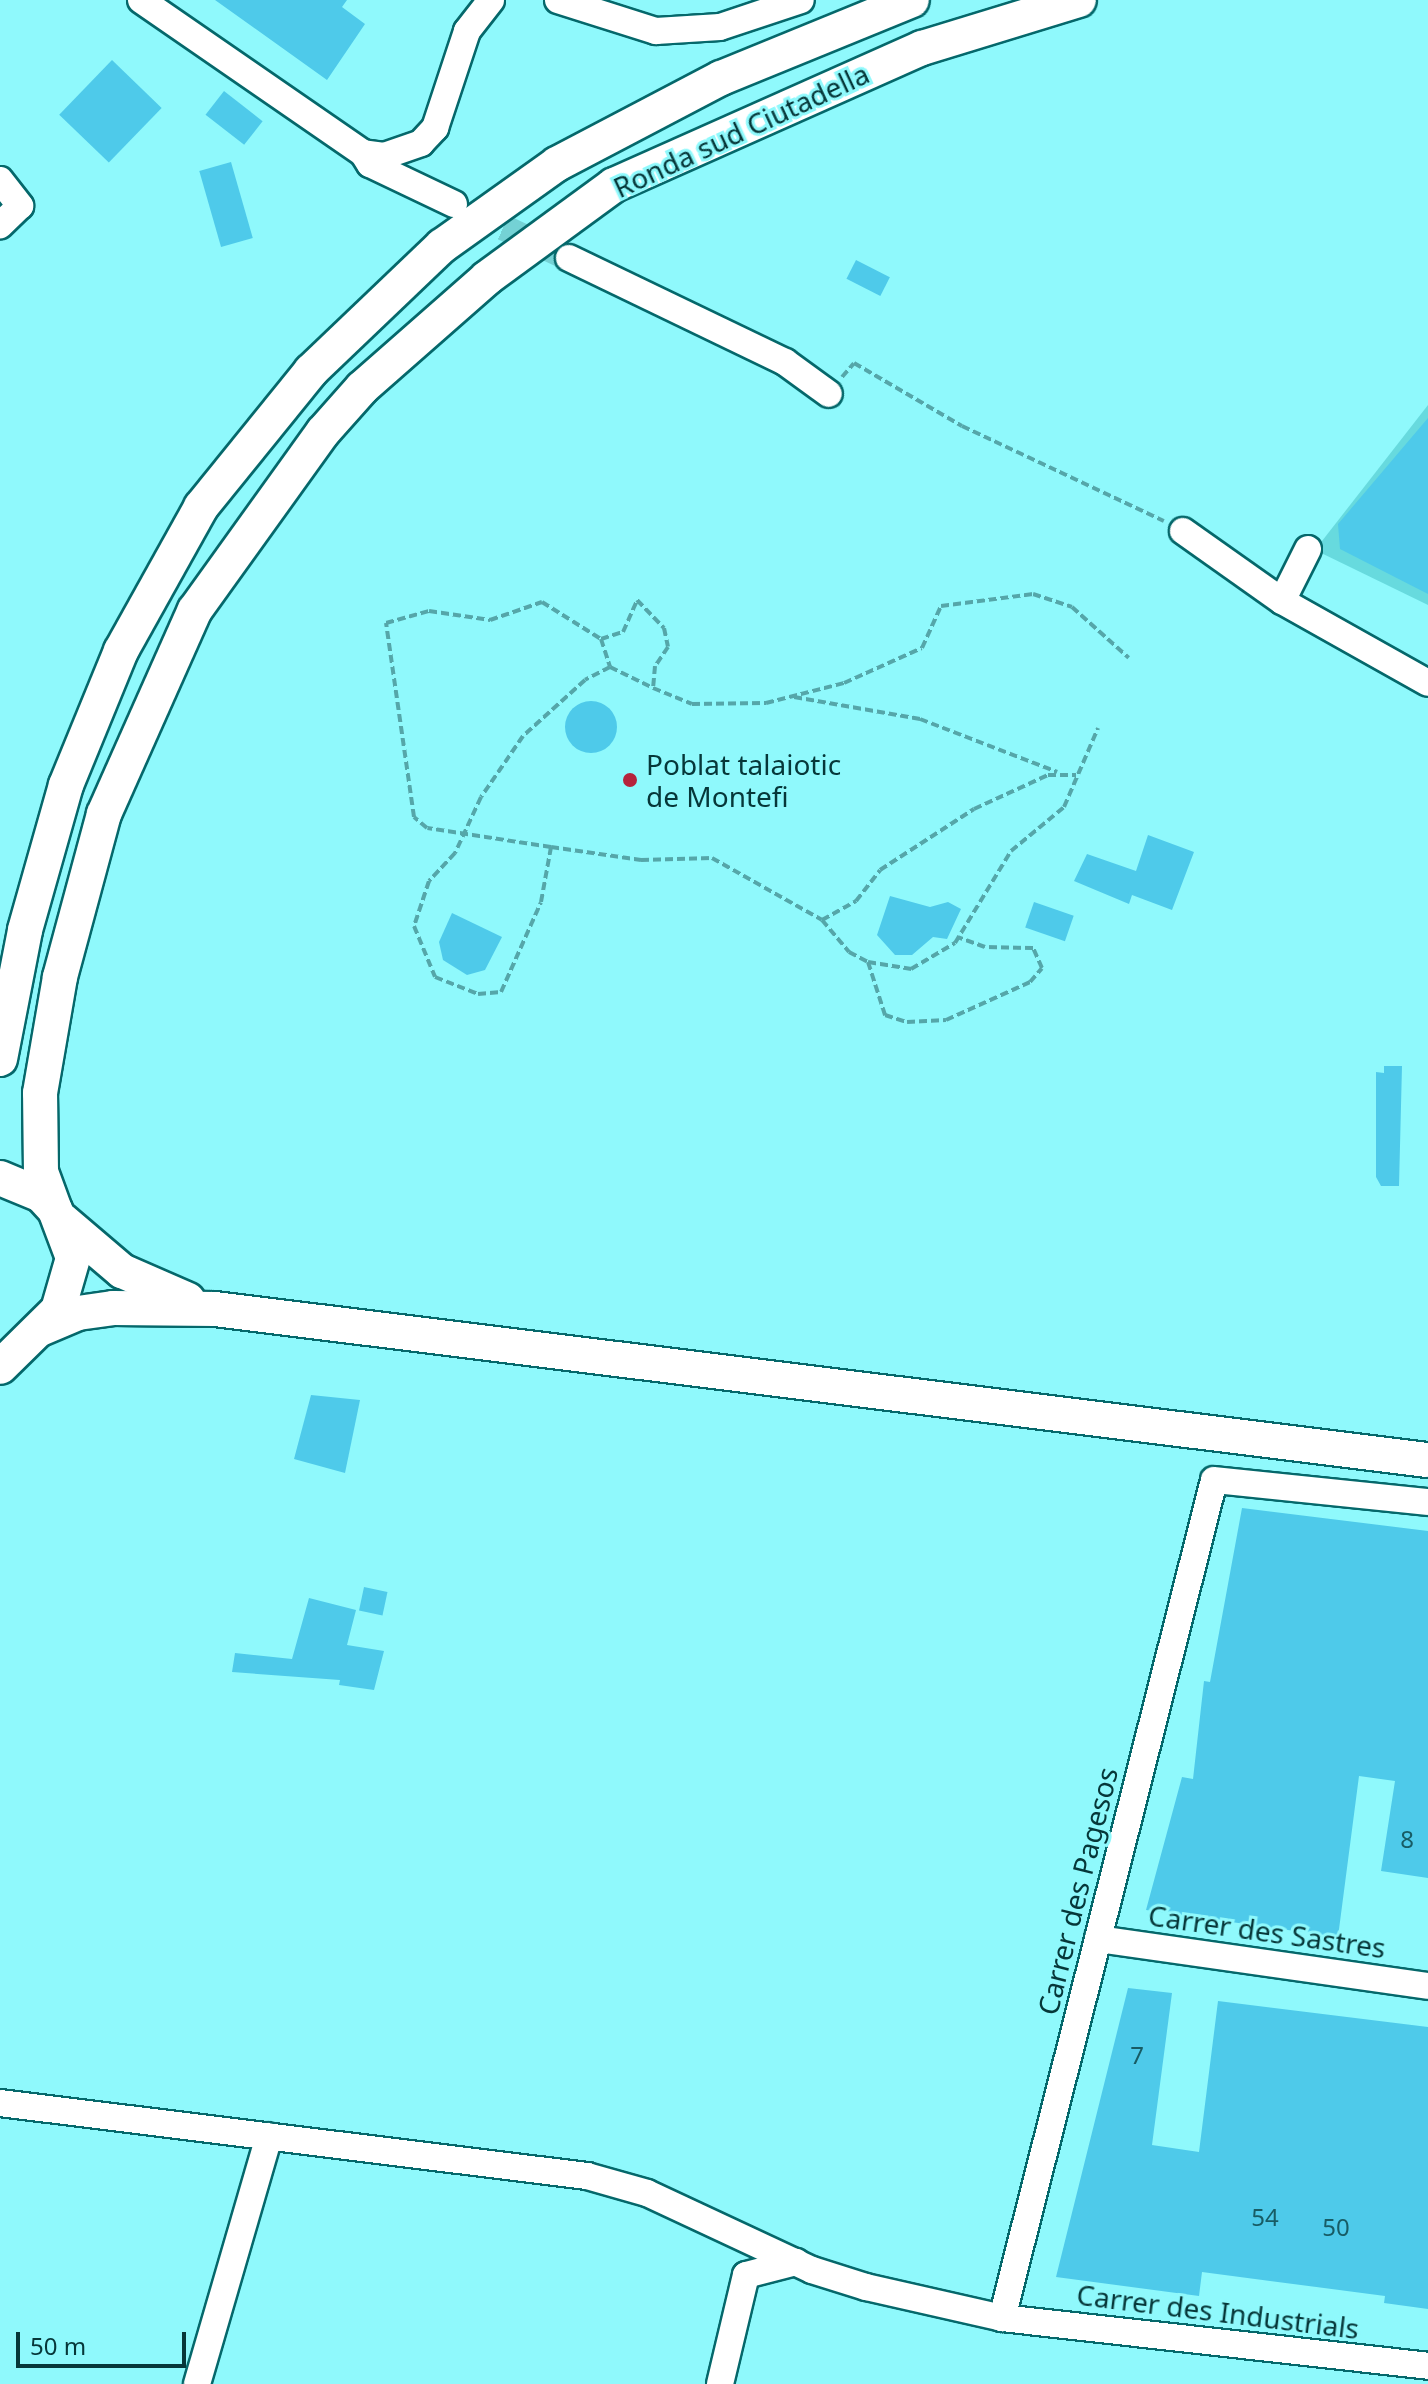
<!DOCTYPE html>
<html>
<head>
<meta charset="utf-8">
<style>
	body { margin:0 }
	#map { position:relative; width:1428px; height:2384px; overflow:hidden; background:#8ff9fc; font-family:"Noto Sans",sans-serif }
	div>[style] { position:absolute }
	.green>* { inset:0; background:#67dade }
	.building>* { inset:0; background:#4ecaea; transform-origin:0 0 }
	.round { border-radius:50% }
	.minor-tunnel>* { height:26px; margin-top:-13px; transform-origin:0; background:repeating-linear-gradient(90deg,#74d2d5 0 26px,transparent 0 39px) }
	.path>* { height:4px; margin-top:-2px; transform-origin:0; background:repeating-linear-gradient(90deg,#55a6a9 0 8px,transparent 0 12px) }
	.roads { filter:drop-shadow(2px 0 #05686b) drop-shadow(-2px 0 #05686b) drop-shadow(0 2px #05686b) drop-shadow(0 -2px #05686b) }
	.minor>* { height:26px; margin:-13px; padding:0 13px; transform-origin:13px; border-radius:13px; background:#fff }
	.major>* { height:34px; margin:-17px; padding:0 17px; transform-origin:17px; border-radius:17px; background:#fff }
	.dots>* { width:22px; height:22px; translate:-50% -50%; box-sizing:border-box; border:4px solid #8ff9fc; border-radius:50% }
	span { translate:-50% -50%; white-space:nowrap; text-align:center; line-height:1.15; -webkit-text-stroke:6px #8ff9fc; paint-order:stroke }
	.number-label { font-size:24px; color:#185c65 }
	.number-label span { -webkit-text-stroke-width:0 }
	.street-label { font-size:28px; color:#063739 }
	.poi-label { font-size:28px; color:#063739 }
	.left { translate:0 -50%; text-align:left }
	.scale { position:absolute; left:16px; top:2332px; width:170px; height:36px; box-sizing:border-box; border:4px solid #063739; border-top:0; padding-left:10px; font-size:24px; line-height:28px; white-space:nowrap; color:#063739; -webkit-text-stroke:6px #8ff9fc; paint-order:stroke }
</style>
</head>
<body>
<div id="map">
	<div class="green">
		<div style="clip-path:polygon(1428px 405px,1428px 605px,1315px 550px)"></div>
	</div>
	<div class="building">
		<div style="clip-path:polygon(215px 0,347px 0,342px 7px,365px 24px,327px 80px)"></div>
		<div style="left:112px;top:60px;width:69px;height:76px;rotate:44deg"></div>
		<div style="left:224px;top:91px;width:49px;height:30px;rotate:38deg"></div>
		<div style="left:231px;top:162px;width:79px;height:33px;rotate:74deg"></div>
		<div style="left:856px;top:260px;width:38px;height:21px;rotate:27deg"></div>
		<div style="clip-path:polygon(1428px 418px,1428px 594px,1340px 549px,1338px 524px)"></div>
		<div class="round" style="left:565px;top:701px;width:52px;height:52px"></div>
		<div style="clip-path:polygon(1148px 835px,1194px 852px,1172px 910px,1132px 895px,1129px 904px,1074px 881px,1087px 854px,1136px 871px)"></div>
		<div style="clip-path:polygon(890px 896px,930px 907px,948px 902px,961px 909px,947px 939px,933px 937px,912px 955px,895px 955px,877px 935px)"></div>
		<div style="left:1034px;top:902px;width:42px;height:27px;rotate:19deg"></div>
		<div style="clip-path:polygon(452px 913px,502px 937px,485px 970px,467px 975px,443px 960px,439px 942px)"></div>
		<div style="clip-path:polygon(1384px 1066px,1402px 1066px,1399px 1186px,1381px 1186px,1376px 1177px,1376px 1072px,1384px 1073px)"></div>
		<div style="clip-path:polygon(311px 1395px,360px 1400px,345px 1473px,294px 1459px)"></div>
		<div style="clip-path:polygon(1242px 1508px,1428px 1531px,1428px 1878px,1381px 1871px,1395px 1781px,1359px 1776px,1338px 1937px,1146px 1910px,1182px 1777px,1193px 1779px,1204px 1681px,1210px 1682px)"></div>
		<div style="left:364px;top:1587px;width:24px;height:24px;rotate:12deg"></div>
		<div style="clip-path:polygon(309px 1598px,356px 1610px,347px 1645px,384px 1651px,374px 1690px,339px 1685px,340px 1680px,232px 1672px,235px 1653px,292px 1659px)"></div>
		<div style="clip-path:polygon(1128px 1988px,1172px 1993px,1152px 2145px,1199px 2152px,1218px 2001px,1428px 2027px,1428px 2309px,1384px 2303px,1385px 2296px,1202px 2272px,1199px 2296px,1056px 2277px)"></div>
	</div>
	<div class="minor-tunnel">
		<div style="left:468px;top:211px;width:111px;rotate:25deg"></div>
	</div>
	<div class="path">
		<div style="left:842px;top:377px;width:18px;rotate:-49deg"></div>
		<div style="left:854px;top:363px;width:125px;rotate:30.3deg"></div>
		<div style="left:962px;top:426px;width:223px;rotate:25.2deg"></div>
		<div style="left:601px;top:639px;width:29px;rotate:72deg"></div>
		<div style="left:610px;top:667px;width:48px;rotate:26deg"></div>
		<div style="left:610px;top:667px;width:28px;rotate:153deg"></div>
		<div style="left:585px;top:680px;width:84px;rotate:137.9deg"></div>
		<div style="left:523px;top:736px;width:74px;rotate:124.5deg"></div>
		<div style="left:481px;top:797px;width:62px;rotate:114.9deg"></div>
		<div style="left:455px;top:853px;width:38px;rotate:133deg"></div>
		<div style="left:429px;top:881px;width:47px;rotate:108.4deg"></div>
		<div style="left:414px;top:926px;width:55px;rotate:67.6deg"></div>
		<div style="left:435px;top:977px;width:46px;rotate:21.6deg"></div>
		<div style="left:478px;top:994px;width:23px;rotate:-5deg"></div>
		<div style="left:501px;top:992px;width:98px;rotate:-66deg"></div>
		<div style="left:541px;top:902px;width:56px;rotate:-79.7deg"></div>
		<div style="left:551px;top:847px;width:91px;rotate:8.2deg"></div>
		<div style="left:641px;top:860px;width:71px;rotate:-1.6deg"></div>
		<div style="left:712px;top:858px;width:126px;rotate:29.4deg"></div>
		<div style="left:822px;top:920px;width:42px;rotate:49.8deg"></div>
		<div style="left:849px;top:952px;width:21px;rotate:28deg"></div>
		<div style="left:868px;top:962px;width:44px;rotate:9.2deg"></div>
		<div style="left:911px;top:969px;width:51px;rotate:-30.6deg"></div>
		<div style="left:955px;top:943px;width:108px;rotate:-58.7deg"></div>
		<div style="left:1011px;top:851px;width:69px;rotate:-39.7deg"></div>
		<div style="left:1064px;top:807px;width:86px;rotate:-66.7deg"></div>
		<div style="left:794px;top:697px;width:128px;rotate:9.9deg"></div>
		<div style="left:920px;top:719px;width:147px;rotate:21.1deg"></div>
		<div style="left:551px;top:847px;width:125px;rotate:-171.3deg"></div>
		<div style="left:427px;top:828px;width:17px;rotate:-140deg"></div>
		<div style="left:414px;top:817px;width:196px;rotate:-98.2deg"></div>
		<div style="left:386px;top:623px;width:45px;rotate:-15.6deg"></div>
		<div style="left:429px;top:611px;width:62px;rotate:8.4deg"></div>
		<div style="left:490px;top:620px;width:55px;rotate:-19.1deg"></div>
		<div style="left:542px;top:602px;width:70px;rotate:32.1deg"></div>
		<div style="left:601px;top:639px;width:23px;rotate:-18deg"></div>
		<div style="left:623px;top:632px;width:35px;rotate:-66deg"></div>
		<div style="left:637px;top:600px;width:39px;rotate:46deg"></div>
		<div style="left:664px;top:628px;width:19px;rotate:78deg"></div>
		<div style="left:668px;top:647px;width:23px;rotate:124deg"></div>
		<div style="left:655px;top:666px;width:22px;rotate:95deg"></div>
		<div style="left:653px;top:688px;width:42px;rotate:22.3deg"></div>
		<div style="left:692px;top:704px;width:74px;rotate:-0.8deg"></div>
		<div style="left:766px;top:703px;width:81px;rotate:-14.4deg"></div>
		<div style="left:844px;top:683px;width:85px;rotate:-24.2deg"></div>
		<div style="left:922px;top:648px;width:46px;rotate:-65.7deg"></div>
		<div style="left:941px;top:606px;width:93px;rotate:-7.4deg"></div>
		<div style="left:1033px;top:594px;width:41px;rotate:18.4deg"></div>
		<div style="left:1072px;top:607px;width:76px;rotate:41.8deg"></div>
		<div style="left:822px;top:920px;width:39px;rotate:-29deg"></div>
		<div style="left:856px;top:901px;width:39px;rotate:-52deg"></div>
		<div style="left:880px;top:870px;width:112px;rotate:-33deg"></div>
		<div style="left:974px;top:809px;width:81px;rotate:-24.7deg"></div>
		<div style="left:1048px;top:775px;width:28px"></div>
		<div style="left:868px;top:962px;width:56px;rotate:72.2deg"></div>
		<div style="left:885px;top:1015px;width:23px;rotate:18deg"></div>
		<div style="left:907px;top:1022px;width:39px;rotate:-3deg"></div>
		<div style="left:946px;top:1020px;width:92px;rotate:-24.3deg"></div>
		<div style="left:1030px;top:982px;width:18px;rotate:-49deg"></div>
		<div style="left:1042px;top:968px;width:22px;rotate:-114deg"></div>
		<div style="left:1033px;top:948px;width:48px;rotate:-178.8deg"></div>
		<div style="left:985px;top:947px;width:29px;rotate:-160deg"></div>
	</div>
	<div class="roads">
		<div class="minor">
			<div style="left:141px;top:0;width:270px;rotate:34.6deg"></div>
			<div style="left:363px;top:153px;width:21px;rotate:8deg"></div>
			<div style="left:384px;top:156px;width:39px;rotate:-19deg"></div>
			<div style="left:421px;top:143px;width:21px;rotate:-47deg"></div>
			<div style="left:435px;top:128px;width:102px;rotate:-71.7deg"></div>
			<div style="left:467px;top:31px;width:39px;rotate:-52deg"></div>
			<div style="left:558px;top:0;width:103px;rotate:17.6deg"></div>
			<div style="left:656px;top:31px;width:64px;rotate:-3.6deg"></div>
			<div style="left:720px;top:27px;width:85px;rotate:-18.4deg"></div>
			<div style="left:363px;top:153px;width:13px;rotate:58deg"></div>
			<div style="left:370px;top:164px;width:93px;rotate:25.5deg"></div>
			<div style="left:0;top:180px;width:33px;rotate:52deg"></div>
			<div style="left:20px;top:206px;width:28px;rotate:136deg"></div>
			<div style="left:569px;top:258px;width:240px;rotate:25.7deg"></div>
			<div style="left:785px;top:362px;width:54px;rotate:36deg"></div>
			<div style="left:1183px;top:531px;width:121px;rotate:35.3deg"></div>
			<div style="left:1282px;top:601px;width:167px;rotate:29.3deg"></div>
			<div style="left:1282px;top:601px;width:58px;rotate:-63.4deg"></div>
			<div style="left:1098px;top:1939px;width:333px;rotate:8.1deg"></div>
			<div style="left:0;top:2103px;width:592px;rotate:7.09deg"></div>
			<div style="left:587px;top:2176px;width:62px;rotate:15.8deg"></div>
			<div style="left:647px;top:2193px;width:182px;rotate:25deg"></div>
			<div style="left:812px;top:2270px;width:57px;rotate:17.5deg"></div>
			<div style="left:866px;top:2287px;width:139px;rotate:12.8deg"></div>
			<div style="left:1002px;top:2318px;width:429px;rotate:6.4deg"></div>
			<div style="left:1002px;top:2318px;width:864px;rotate:-75.8deg"></div>
			<div style="left:1214px;top:1480px;width:215px;rotate:5.9deg"></div>
			<div style="left:197px;top:2384px;width:258px;rotate:-73.8deg"></div>
			<div style="left:720px;top:2384px;width:112px;rotate:-76.6deg"></div>
			<div style="left:746px;top:2275px;width:52px;rotate:-14.6deg"></div>
		</div>
		<div class="major">
			<div style="left:0;top:1059px;width:131px;rotate:-79deg"></div>
			<div style="left:25px;top:930px;width:151px;rotate:-74.2deg"></div>
			<div style="left:66px;top:785px;width:145px;rotate:-67.7deg"></div>
			<div style="left:121px;top:651px;width:165px;rotate:-60.9deg"></div>
			<div style="left:201px;top:507px;width:175px;rotate:-51deg"></div>
			<div style="left:311px;top:371px;width:181px;rotate:-43.7deg"></div>
			<div style="left:442px;top:246px;width:141px;rotate:-35.5deg"></div>
			<div style="left:557px;top:164px;width:185px;rotate:-27.7deg"></div>
			<div style="left:721px;top:78px;width:206px;rotate:-22.2deg"></div>
			<div style="left:0;top:1178px;width:44px;rotate:22.5deg"></div>
			<div style="left:41px;top:1195px;width:21px;rotate:47deg"></div>
			<div style="left:55px;top:1210px;width:51px;rotate:69.4deg"></div>
			<div style="left:73px;top:1258px;width:54px;rotate:106.1deg"></div>
			<div style="left:58px;top:1310px;width:81px;rotate:135.5deg"></div>
			<div style="left:55px;top:1210px;width:40px;rotate:-110.2deg"></div>
			<div style="left:41px;top:1172px;width:79px;rotate:-90.7deg"></div>
			<div style="left:40px;top:1093px;width:118px;rotate:-80.2deg"></div>
			<div style="left:60px;top:977px;width:169px;rotate:-74.9deg"></div>
			<div style="left:104px;top:814px;width:223px;rotate:-66deg"></div>
			<div style="left:195px;top:610px;width:219px;rotate:-54.3deg"></div>
			<div style="left:323px;top:432px;width:59px;rotate:-48.4deg"></div>
			<div style="left:362px;top:388px;width:167px;rotate:-41.3deg"></div>
			<div style="left:487px;top:278px;width:157px;rotate:-36.2deg"></div>
			<div style="left:614px;top:185px;width:337px;rotate:-24deg"></div>
			<div style="left:922px;top:48px;width:164px;rotate:-17deg"></div>
			<div style="left:62px;top:1220px;width:79px;rotate:40.4deg"></div>
			<div style="left:122px;top:1271px;width:72px;rotate:23.7deg"></div>
			<div style="left:40px;top:1329px;width:41px;rotate:-22.8deg"></div>
			<div style="left:78px;top:1313px;width:35px;rotate:-8deg"></div>
			<div style="left:113px;top:1308px;width:102px;rotate:0.6deg"></div>
			<div style="left:215px;top:1309px;width:1222px;rotate:7.1deg"></div>
		</div>
	</div>
	<div class="dots">
		<div style="left:630px;top:780px;background:#b5233b"></div>
	</div>
	<div class="number-label">
		<span style="left:1407px;top:1839px">8</span>
		<span style="left:1137px;top:2055px">7</span>
		<span style="left:1265px;top:2217px">54</span>
		<span style="left:1336px;top:2227px">50</span>
	</div>
	<div class="street-label">
		<span style="left:741px;top:130px;rotate:-25deg">Ronda sud Ciutadella</span>
		<span style="left:1077px;top:1891px;rotate:-76deg">Carrer des Pagesos</span>
		<span style="left:1267px;top:1931px;rotate:8deg">Carrer des Sastres</span>
		<span style="left:1218px;top:2311px;rotate:7deg">Carrer des Industrials</span>
	</div>
	<div class="poi-label">
		<span class="left" style="left:646px;top:780px">Poblat talaiotic<br>de Montefi</span>
	</div>
	<div class="scale">50 m</div>
</div>
</body>
</html>
